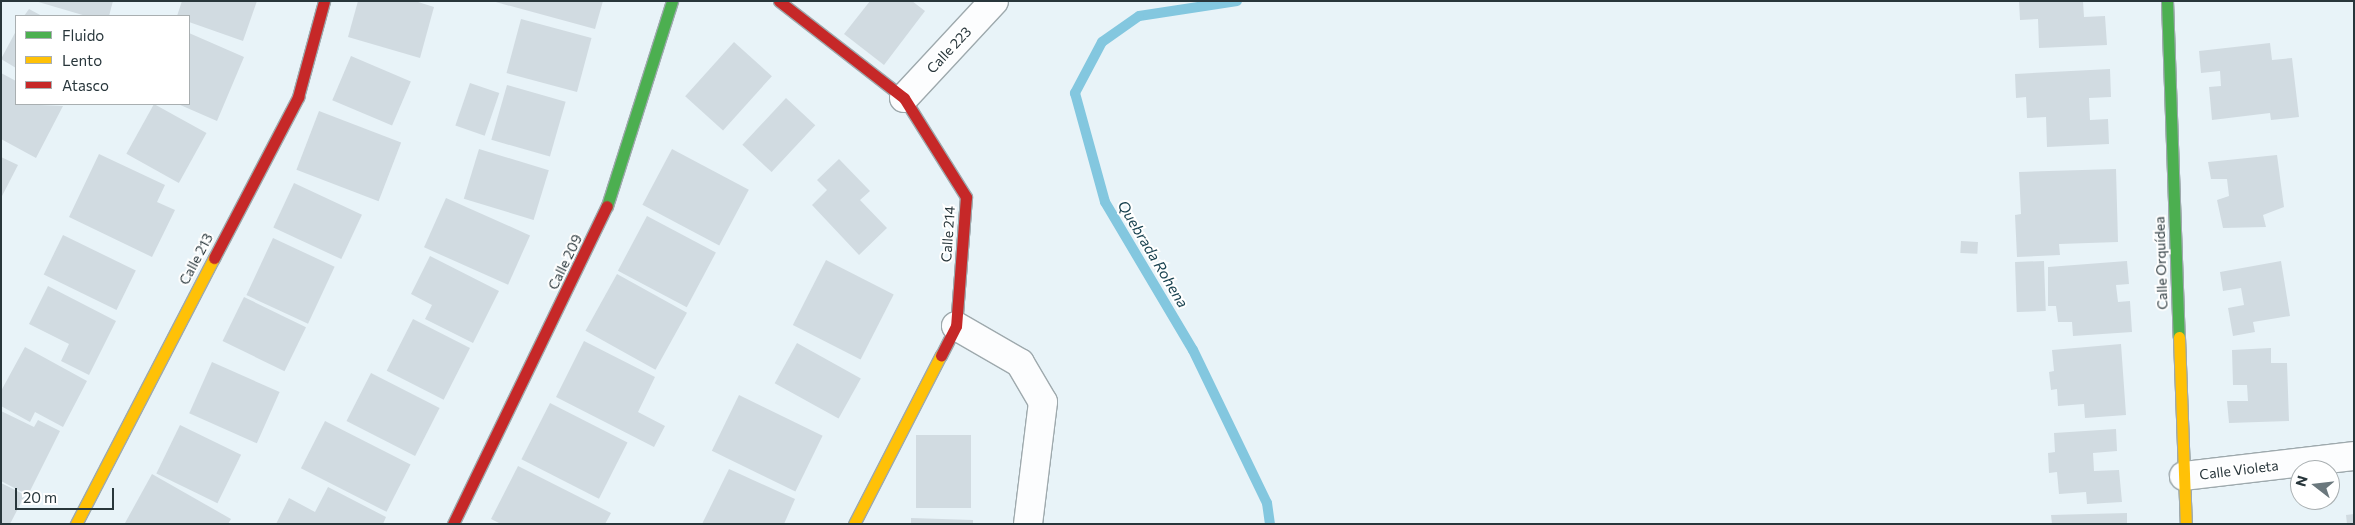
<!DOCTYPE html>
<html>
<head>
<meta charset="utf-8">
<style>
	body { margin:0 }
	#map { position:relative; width:2355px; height:525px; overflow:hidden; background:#e8f3f8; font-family:Commissioner,sans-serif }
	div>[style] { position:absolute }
	.stream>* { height:10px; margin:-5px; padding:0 5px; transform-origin:5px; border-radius:5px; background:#83c7df }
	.building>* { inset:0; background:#d1dbe1; transform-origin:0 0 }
	.roads { filter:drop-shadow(1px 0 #9ea9ad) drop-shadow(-1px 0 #9ea9ad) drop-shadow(0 1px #9ea9ad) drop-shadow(0 -1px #9ea9ad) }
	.street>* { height:28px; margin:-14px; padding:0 14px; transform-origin:14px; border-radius:14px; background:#fcfdfe }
	.fast>* { height:11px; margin:-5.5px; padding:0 5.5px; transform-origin:5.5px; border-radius:5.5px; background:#4caf50 }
	.slow>* { height:11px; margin:-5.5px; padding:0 5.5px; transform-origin:5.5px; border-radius:5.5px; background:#ffc107 }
	.jam>* { height:11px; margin:-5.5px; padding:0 5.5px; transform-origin:5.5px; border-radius:5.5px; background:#c62828 }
	span { translate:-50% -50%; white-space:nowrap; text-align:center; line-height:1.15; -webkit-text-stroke:4px #fff; paint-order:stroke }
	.street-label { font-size:14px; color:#28363b }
	.water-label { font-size:15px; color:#153f4d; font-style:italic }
	.frame { position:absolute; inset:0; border:2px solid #28363b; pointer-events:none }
	.legend { position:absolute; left:15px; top:15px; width:175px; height:90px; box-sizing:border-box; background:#fff; border:1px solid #a9afb1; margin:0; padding:6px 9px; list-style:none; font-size:15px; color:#28363b }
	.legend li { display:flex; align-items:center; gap:10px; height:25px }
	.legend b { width:25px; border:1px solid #a9afb1 }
	.north { position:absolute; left:2290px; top:460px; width:50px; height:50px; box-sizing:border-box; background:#fff; border:1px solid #a9afb1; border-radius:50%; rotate:286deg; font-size:14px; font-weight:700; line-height:20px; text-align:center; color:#28363b }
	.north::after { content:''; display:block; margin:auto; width:18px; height:22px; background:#6b787d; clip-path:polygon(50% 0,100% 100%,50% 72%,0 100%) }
	.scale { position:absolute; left:15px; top:488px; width:99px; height:22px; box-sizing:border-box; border:2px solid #28363b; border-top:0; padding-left:6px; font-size:15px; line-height:18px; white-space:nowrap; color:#28363b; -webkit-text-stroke:4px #fff; paint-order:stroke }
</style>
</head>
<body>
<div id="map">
	<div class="stream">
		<div style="left:1237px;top:1px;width:99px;rotate:171.3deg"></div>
		<div style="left:1139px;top:16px;width:45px;rotate:144.9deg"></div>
		<div style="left:1102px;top:42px;width:58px;rotate:117.9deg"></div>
		<div style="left:1075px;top:93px;width:113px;rotate:74.6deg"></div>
		<div style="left:1105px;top:202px;width:172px;rotate:59.3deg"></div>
		<div style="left:1193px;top:350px;width:170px;rotate:64.2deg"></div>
		<div style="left:1267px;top:503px;width:21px;rotate:82deg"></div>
	</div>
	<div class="building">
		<div style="clip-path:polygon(35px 1px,113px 1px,109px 16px,86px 16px)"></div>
		<div style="clip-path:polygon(182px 1px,257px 1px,243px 41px,189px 22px,189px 16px,177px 16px)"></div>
		<div style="clip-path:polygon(358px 1px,415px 1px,434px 7px,420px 58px,348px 37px)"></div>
		<div style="clip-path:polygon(492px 1px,603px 1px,595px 29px)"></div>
		<div style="clip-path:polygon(870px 1px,912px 1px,925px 11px,884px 65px,844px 34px)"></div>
		<div style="clip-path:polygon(2019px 1px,2083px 1px,2084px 17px,2105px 16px,2107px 45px,2039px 48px,2038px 19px,2020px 20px)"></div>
		<div style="clip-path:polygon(29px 9px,42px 16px,24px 16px)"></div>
		<div style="left:521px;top:19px;width:73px;height:56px;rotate:15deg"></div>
		<div style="clip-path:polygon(16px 31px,16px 68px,1px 59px)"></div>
		<div style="clip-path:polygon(189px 33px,244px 57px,217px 121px,178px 104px,189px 104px)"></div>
		<div style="left:734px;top:42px;width:51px;height:73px;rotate:42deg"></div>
		<div style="clip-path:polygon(2270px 43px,2272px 60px,2292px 58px,2299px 117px,2271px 120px,2270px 113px,2212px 120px,2209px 87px,2221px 86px,2220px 71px,2201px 73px,2199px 51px)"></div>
		<div style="left:351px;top:56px;width:65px;height:48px;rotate:23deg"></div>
		<div style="clip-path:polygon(2110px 69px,2111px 97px,2089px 98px,2090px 120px,2108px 119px,2109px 144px,2047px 147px,2046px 117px,2027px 118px,2026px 97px,2016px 98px,2015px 74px)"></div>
		<div style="clip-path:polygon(1px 73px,16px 81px,16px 104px,63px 106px,36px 158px,1px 139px)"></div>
		<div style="left:470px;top:83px;width:31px;height:45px;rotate:19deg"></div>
		<div style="left:507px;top:85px;width:61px;height:57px;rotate:16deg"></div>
		<div style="left:786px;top:98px;width:40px;height:64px;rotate:43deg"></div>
		<div style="left:154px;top:104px;width:60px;height:57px;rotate:29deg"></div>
		<div style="left:319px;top:111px;width:88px;height:63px;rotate:21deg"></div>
		<div style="left:479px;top:149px;width:73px;height:52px;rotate:17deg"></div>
		<div style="left:672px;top:149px;width:87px;height:63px;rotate:28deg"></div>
		<div style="clip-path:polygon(99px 154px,165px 185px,157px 202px,175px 210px,152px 257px,69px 217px)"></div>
		<div style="clip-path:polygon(2277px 155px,2284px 207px,2263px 215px,2266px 227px,2223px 228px,2217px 200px,2229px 196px,2227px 179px,2211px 179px,2208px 162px)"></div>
		<div style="clip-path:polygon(1px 157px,18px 165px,1px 198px)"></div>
		<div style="clip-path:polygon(839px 159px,870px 191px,860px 200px,887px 228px,859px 255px,812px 205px,827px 190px,817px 180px)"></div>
		<div style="clip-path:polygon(2116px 169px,2118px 242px,2059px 244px,2060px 255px,2017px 257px,2015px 215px,2021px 214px,2019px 172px)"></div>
		<div style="left:294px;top:183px;width:75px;height:49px;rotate:25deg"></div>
		<div style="left:446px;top:198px;width:92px;height:54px;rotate:24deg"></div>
		<div style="left:647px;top:216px;width:78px;height:62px;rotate:28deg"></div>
		<div style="left:63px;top:235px;width:81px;height:44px;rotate:26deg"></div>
		<div style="left:273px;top:238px;width:68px;height:63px;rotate:25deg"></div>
		<div style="left:1961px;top:241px;width:17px;height:12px;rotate:3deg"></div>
		<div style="clip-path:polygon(430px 256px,499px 291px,473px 343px,425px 319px,432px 305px,411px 294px)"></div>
		<div style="left:826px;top:260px;width:76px;height:73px;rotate:27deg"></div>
		<div style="left:2044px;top:261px;width:50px;height:29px;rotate:88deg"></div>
		<div style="clip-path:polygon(2127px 261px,2129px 284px,2116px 285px,2118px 302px,2130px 301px,2132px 332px,2073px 336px,2072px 322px,2058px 322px,2056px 306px,2048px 306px,2048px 267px)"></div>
		<div style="clip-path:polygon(2281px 261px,2290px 316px,2253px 322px,2255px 332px,2233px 336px,2228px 308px,2244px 305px,2241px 288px,2223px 291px,2220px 272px)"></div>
		<div style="left:617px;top:274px;width:80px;height:65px;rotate:29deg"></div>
		<div style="clip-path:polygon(48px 286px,116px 321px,89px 375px,61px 361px,69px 344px,29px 324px)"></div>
		<div style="left:244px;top:297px;width:69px;height:49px;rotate:26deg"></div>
		<div style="left:413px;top:319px;width:64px;height:58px;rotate:27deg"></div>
		<div style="clip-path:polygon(584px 341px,655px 377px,638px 412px,665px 426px,654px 447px,556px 397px)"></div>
		<div style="left:797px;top:343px;width:73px;height:46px;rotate:29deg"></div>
		<div style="clip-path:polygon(2121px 344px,2126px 415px,2085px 418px,2084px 404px,2058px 406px,2057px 389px,2051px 390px,2049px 372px,2054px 371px,2052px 350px)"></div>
		<div style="clip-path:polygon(25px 347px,87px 381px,63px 427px,35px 412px,30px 422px,1px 406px,1px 391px)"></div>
		<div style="clip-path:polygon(2271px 348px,2271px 363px,2287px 363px,2289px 421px,2229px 423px,2227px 401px,2248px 401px,2247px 385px,2233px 385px,2232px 350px)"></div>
		<div style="left:212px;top:362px;width:74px;height:56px;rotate:24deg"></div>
		<div style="left:371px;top:373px;width:77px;height:54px;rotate:27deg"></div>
		<div style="left:739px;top:395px;width:93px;height:62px;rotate:26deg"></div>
		<div style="left:550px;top:403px;width:87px;height:63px;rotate:27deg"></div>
		<div style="clip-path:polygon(1px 411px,34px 427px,38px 420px,60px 431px,28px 495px,1px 481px)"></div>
		<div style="left:325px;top:421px;width:96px;height:53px;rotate:27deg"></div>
		<div style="left:180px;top:425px;width:68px;height:54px;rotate:26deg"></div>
		<div style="clip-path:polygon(2116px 429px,2117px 451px,2093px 453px,2094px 471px,2119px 470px,2122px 502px,2087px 504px,2086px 492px,2059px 494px,2057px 472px,2049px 473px,2048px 453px,2055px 452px,2054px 433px)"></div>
		<div style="left:916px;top:435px;width:55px;height:73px"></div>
		<div style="clip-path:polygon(518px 466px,611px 513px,605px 524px,501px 524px,491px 519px)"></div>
		<div style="clip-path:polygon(729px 469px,795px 499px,784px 524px,702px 524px)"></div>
		<div style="clip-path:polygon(152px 474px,231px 519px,228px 524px,125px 523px)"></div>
		<div style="clip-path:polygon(1px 483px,25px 495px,10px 524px,1px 524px)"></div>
		<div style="clip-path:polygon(328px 487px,386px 517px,383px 524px,276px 524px,289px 498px,315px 512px)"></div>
		<div style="clip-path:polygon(2127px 513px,2127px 524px,2052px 524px,2051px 515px)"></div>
		<div style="clip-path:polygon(2354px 514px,2354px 524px,2347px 524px,2346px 515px)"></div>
		<div style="clip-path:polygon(911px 518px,973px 520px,973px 524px,911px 524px)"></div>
	</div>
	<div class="roads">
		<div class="street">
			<div style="left:904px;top:98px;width:132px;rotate:-47.1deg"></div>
			<div style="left:956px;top:326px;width:74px;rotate:30deg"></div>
			<div style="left:1020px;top:363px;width:45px;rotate:59.5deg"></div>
			<div style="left:1043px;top:402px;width:123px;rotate:97deg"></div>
			<div style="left:2184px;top:476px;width:171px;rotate:-6.7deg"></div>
		</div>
		<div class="fast">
			<div style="left:2167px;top:1px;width:336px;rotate:88deg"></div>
			<div style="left:607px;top:206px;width:215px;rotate:-72.4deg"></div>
		</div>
		<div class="slow">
			<div style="left:2179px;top:337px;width:187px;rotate:87.9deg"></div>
			<div style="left:76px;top:524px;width:300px;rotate:-62.6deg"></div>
			<div style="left:854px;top:524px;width:190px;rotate:-62.8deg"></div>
		</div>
		<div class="jam">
			<div style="left:779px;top:1px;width:158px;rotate:37.8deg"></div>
			<div style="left:904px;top:98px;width:117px;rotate:57.9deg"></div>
			<div style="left:966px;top:197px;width:129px;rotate:94.4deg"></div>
			<div style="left:956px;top:326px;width:33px;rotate:117deg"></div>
			<div style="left:214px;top:258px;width:182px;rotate:-62.4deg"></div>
			<div style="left:298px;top:97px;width:99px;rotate:-74.8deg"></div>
			<div style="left:453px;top:524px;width:353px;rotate:-64.2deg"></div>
		</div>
	</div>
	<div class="street-label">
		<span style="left:949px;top:50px;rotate:-47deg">Calle 223</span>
		<span style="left:948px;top:234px;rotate:-86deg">Calle 214</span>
		<span style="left:196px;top:259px;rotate:-62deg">Calle 213</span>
		<span style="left:565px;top:262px;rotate:-64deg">Calle 209</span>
		<span style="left:2161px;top:263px;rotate:-92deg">Calle Orquídea</span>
		<span style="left:2239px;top:470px;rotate:-7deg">Calle Violeta</span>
	</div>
	<div class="water-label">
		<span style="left:1153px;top:254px;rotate:59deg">Quebrada Rohena</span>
	</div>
	<div class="frame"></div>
	<ul class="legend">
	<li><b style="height:6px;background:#4caf50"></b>Fluido</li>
	<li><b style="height:6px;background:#ffc107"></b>Lento</li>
	<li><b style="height:6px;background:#c62828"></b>Atasco</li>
	</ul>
	<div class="north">N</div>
	<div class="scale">20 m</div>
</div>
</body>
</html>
